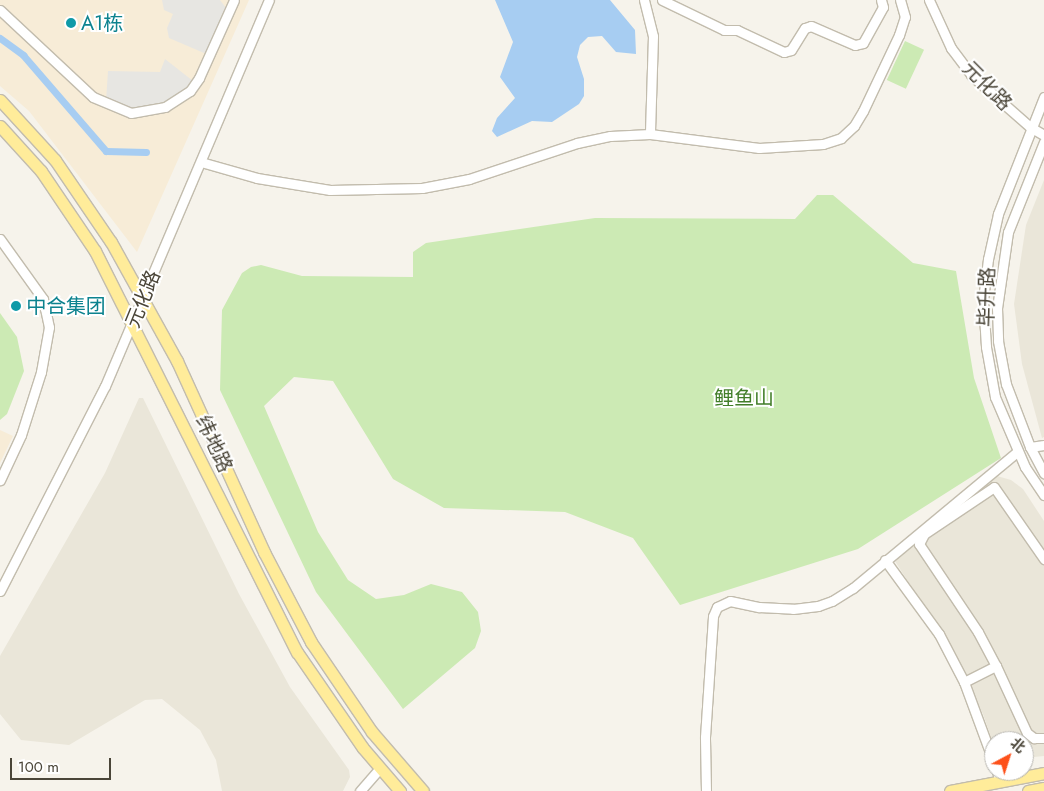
<!DOCTYPE html>
<html>
<head>
<meta charset="utf-8">
<style>
	body { margin:0 }
	#map { position:relative; width:1044px; height:791px; overflow:hidden; background:#f6f3eb; font-family:Jost,"Noto Sans SC",sans-serif }
	div>[style] { position:absolute }
	.residential>* { inset:0; background:#eae6d9 }
	.commercial>* { inset:0; background:#f7ecd7 }
	.green>* { inset:0; background:#cceab4; transform-origin:0 0 }
	.parking>* { inset:0; background:#e7e6e2 }
	.water>* { inset:0; background:#a7cdf2 }
	.canal>* { height:7px; margin:-3.5px; padding:0 3.5px; transform-origin:3.5px; border-radius:3.5px; background:#a7cdf2 }
	.roads { filter:drop-shadow(1px 0 #c2bcad) drop-shadow(-1px 0 #c2bcad) drop-shadow(0 1px #c2bcad) drop-shadow(0 -1px #c2bcad) }
	.minor>* { height:9px; margin:-4.5px; padding:0 4.5px; transform-origin:4.5px; border-radius:4.5px; background:#fff }
	.major>* { height:11px; margin:-5.5px; padding:0 5.5px; transform-origin:5.5px; border-radius:5.5px; background:#ffec9a }
	.dots>* { width:14px; height:14px; translate:-50% -50%; box-sizing:border-box; border:2px solid #fff; border-radius:50% }
	span { translate:-50% -50%; white-space:nowrap; text-align:center; line-height:1.15; -webkit-text-stroke:4px #fff; paint-order:stroke }
	.culture-label { font-size:20px; color:#0d838f }
	.left { translate:0 -50%; text-align:left }
	.street-label { font-size:20px; color:#4a4538 }
	.park-label { font-size:20px; color:#427e29 }
	.north { position:absolute; left:984px; top:731px; width:50px; height:50px; box-sizing:border-box; background:#fff; border:1px solid #b7b5af; border-radius:50%; rotate:40deg; font-size:14px; font-weight:700; line-height:20px; text-align:center; color:#4a4538 }
	.north::after { content:''; display:block; margin:auto; width:18px; height:22px; background:#fd511b; clip-path:polygon(50% 0,100% 100%,50% 72%,0 100%) }
	.scale { position:absolute; left:10px; top:758px; width:101px; height:22px; box-sizing:border-box; border:2px solid #4a4538; border-top:0; padding-left:6px; font-size:15px; line-height:18px; white-space:nowrap; color:#4a4538; -webkit-text-stroke:4px #fff; paint-order:stroke }
</style>
</head>
<body>
<div id="map">
	<div class="residential">
		<div style="clip-path:polygon(1044px 180px,1044px 437px,1042px 438px,1022px 364px,1014px 304px,1026px 225px)"></div>
		<div style="clip-path:polygon(139px 398px,143px 398px,239px 594px,290px 687px,349px 770px,350px 777px,343px 791px,222px 791px,216px 760px,200px 730px,162px 699px,145px 700px,69px 745px,21px 740px,0 714px,0 656px,105px 473px)"></div>
		<div style="clip-path:polygon(997px 476px,1011px 480px,1023px 489px,1044px 521px,1044px 756px,1024px 758px,1024px 741px,994px 741px,994px 746px,983px 714px,954px 654px,893px 558px)"></div>
	</div>
	<div class="commercial">
		<div style="clip-path:polygon(0 0,249px 0,137px 252px,29px 111px,0 86px)"></div>
		<div style="clip-path:polygon(0 430px,13px 436px,0 463px)"></div>
	</div>
	<div class="green">
		<div style="left:905px;top:41px;width:21px;height:43px;rotate:25deg"></div>
		<div style="clip-path:polygon(817px 195px,833px 195px,913px 263px,956px 271px,974px 378px,1001px 458px,858px 549px,680px 605px,633px 538px,565px 512px,444px 508px,393px 479px,333px 381px,294px 377px,264px 406px,318px 532px,348px 580px,376px 599px,404px 595px,431px 584px,462px 592px,478px 612px,481px 631px,475px 648px,403px 709px,316px 592px,220px 390px,222px 310px,242px 273px,251px 267px,261px 265px,302px 276px,413px 277px,413px 252px,426px 243px,595px 218px,795px 219px)"></div>
		<div style="clip-path:polygon(0 313px,17px 337px,24px 371px,7px 414px,0 420px)"></div>
	</div>
	<div class="parking">
		<div style="clip-path:polygon(162px 0,220px 0,226px 8px,208px 51px,204px 53px,169px 38px,167px 28px,173px 14px,164px 10px)"></div>
		<div style="clip-path:polygon(165px 59px,193px 81px,180px 95px,161px 105px,133px 109px,106px 101px,108px 71px,160px 72px)"></div>
	</div>
	<div class="water">
		<div style="clip-path:polygon(495px 0,610px 0,635px 30px,636px 54px,616px 52px,602px 36px,588px 37px,580px 45px,577px 57px,584px 79px,584px 96px,579px 104px,552px 122px,532px 121px,497px 137px,492px 131px,497px 118px,515px 98px,500px 77px,513px 42px)"></div>
	</div>
	<div class="canal">
		<div style="left:0;top:38px;width:29px;rotate:36deg"></div>
		<div style="left:23px;top:55px;width:127px;rotate:49.2deg"></div>
		<div style="left:106px;top:151px;width:40px;rotate:1.4deg"></div>
	</div>
	<div class="roads">
		<div class="minor">
			<div style="left:644px;top:0;width:37px;rotate:76deg"></div>
			<div style="left:653px;top:36px;width:98px;rotate:91.8deg"></div>
			<div style="left:662px;top:0;width:69px;rotate:25.8deg"></div>
			<div style="left:724px;top:30px;width:13px"></div>
			<div style="left:737px;top:30px;width:52px;rotate:25.1deg"></div>
			<div style="left:784px;top:52px;width:7px;rotate:-16deg"></div>
			<div style="left:791px;top:50px;width:26px;rotate:-58deg"></div>
			<div style="left:805px;top:28px;width:6px;rotate:-18deg"></div>
			<div style="left:811px;top:26px;width:48px;rotate:23.4deg"></div>
			<div style="left:855px;top:45px;width:8px;rotate:-14deg"></div>
			<div style="left:863px;top:43px;width:41px;rotate:-60.9deg"></div>
			<div style="left:883px;top:7px;width:7px;rotate:-106deg"></div>
			<div style="left:929px;top:0;width:53px;rotate:65.4deg"></div>
			<div style="left:951px;top:48px;width:34px;rotate:53deg"></div>
			<div style="left:971px;top:75px;width:79px;rotate:41.4deg"></div>
			<div style="left:1030px;top:127px;width:16px;rotate:30deg"></div>
			<div style="left:0;top:10px;width:127px;rotate:43.1deg"></div>
			<div style="left:93px;top:97px;width:41px;rotate:22.8deg"></div>
			<div style="left:131px;top:113px;width:35px;rotate:-10deg"></div>
			<div style="left:165px;top:107px;width:30px;rotate:-33deg"></div>
			<div style="left:190px;top:91px;width:16px;rotate:-55deg"></div>
			<div style="left:199px;top:78px;width:85px;rotate:-65.8deg"></div>
			<div style="left:1044px;top:97px;width:126px;rotate:111.5deg"></div>
			<div style="left:998px;top:214px;width:46px;rotate:102.5deg"></div>
			<div style="left:988px;top:259px;width:41px;rotate:97deg"></div>
			<div style="left:983px;top:300px;width:47px;rotate:86.3deg"></div>
			<div style="left:986px;top:347px;width:51px;rotate:79.8deg"></div>
			<div style="left:995px;top:397px;width:76px;rotate:66.8deg"></div>
			<div style="left:1025px;top:467px;width:34px;rotate:56deg"></div>
			<div style="left:1044px;top:142px;width:97px;rotate:111.8deg"></div>
			<div style="left:1008px;top:232px;width:77px;rotate:98.2deg"></div>
			<div style="left:997px;top:308px;width:33px;rotate:88deg"></div>
			<div style="left:998px;top:341px;width:44px;rotate:79.5deg"></div>
			<div style="left:1006px;top:384px;width:67px;rotate:69.1deg"></div>
			<div style="left:1030px;top:447px;width:30px;rotate:62deg"></div>
			<div style="left:201px;top:162px;width:58px;rotate:15.9deg"></div>
			<div style="left:257px;top:178px;width:74px;rotate:9.3deg"></div>
			<div style="left:330px;top:190px;width:92px;rotate:-1.2deg"></div>
			<div style="left:422px;top:188px;width:48px;rotate:-10.8deg"></div>
			<div style="left:469px;top:179px;width:114px;rotate:-18.4deg"></div>
			<div style="left:577px;top:143px;width:34px;rotate:-12deg"></div>
			<div style="left:610px;top:136px;width:40px;rotate:-2.9deg"></div>
			<div style="left:650px;top:134px;width:110px;rotate:7.3deg"></div>
			<div style="left:759px;top:148px;width:64px;rotate:-3.6deg"></div>
			<div style="left:823px;top:144px;width:19px;rotate:-18deg"></div>
			<div style="left:841px;top:138px;width:18px;rotate:-43deg"></div>
			<div style="left:854px;top:126px;width:17px;rotate:-59deg"></div>
			<div style="left:863px;top:111px;width:84px;rotate:-64.7deg"></div>
			<div style="left:899px;top:35px;width:19px;rotate:-72deg"></div>
			<div style="left:905px;top:17px;width:18px;rotate:-106deg"></div>
			<div style="left:0;top:239px;width:74px;rotate:54.4deg"></div>
			<div style="left:43px;top:299px;width:29px;rotate:78deg"></div>
			<div style="left:49px;top:327px;width:46px;rotate:100.1deg"></div>
			<div style="left:41px;top:372px;width:66px;rotate:107.6deg"></div>
			<div style="left:21px;top:435px;width:50px;rotate:115deg"></div>
			<div style="left:1030px;top:447px;width:14px;rotate:-8deg"></div>
			<div style="left:885px;top:560px;width:92px;rotate:53.9deg"></div>
			<div style="left:939px;top:634px;width:54px;rotate:62.5deg"></div>
			<div style="left:964px;top:682px;width:86px;rotate:69.7deg"></div>
			<div style="left:0;top:591px;width:230px;rotate:-62.9deg"></div>
			<div style="left:105px;top:386px;width:419px;rotate:-67deg"></div>
			<div style="left:996px;top:666px;width:38px;rotate:-118deg"></div>
			<div style="left:978px;top:632px;width:106px;rotate:-123.8deg"></div>
			<div style="left:919px;top:544px;width:11px;rotate:-63deg"></div>
			<div style="left:924px;top:534px;width:84px;rotate:-33.9deg"></div>
			<div style="left:994px;top:487px;width:88px;rotate:55.2deg"></div>
			<div style="left:964px;top:682px;width:36px;rotate:-27deg"></div>
			<div style="left:996px;top:666px;width:74px;rotate:65.2deg"></div>
			<div style="left:1027px;top:733px;width:9px;rotate:36deg"></div>
			<div style="left:1034px;top:738px;width:10px"></div>
			<div style="left:997px;top:771px;width:9px;rotate:77deg"></div>
			<div style="left:360px;top:791px;width:30px;rotate:-49deg"></div>
			<div style="left:706px;top:791px;width:54px;rotate:-91.1deg"></div>
			<div style="left:705px;top:737px;width:121px;rotate:-86.2deg"></div>
			<div style="left:713px;top:616px;width:10px;rotate:-66deg"></div>
			<div style="left:717px;top:607px;width:14px;rotate:-25deg"></div>
			<div style="left:730px;top:601px;width:30px;rotate:12deg"></div>
			<div style="left:759px;top:607px;width:34px;rotate:3deg"></div>
			<div style="left:793px;top:609px;width:25px;rotate:-7deg"></div>
			<div style="left:818px;top:606px;width:15px;rotate:-20deg"></div>
			<div style="left:832px;top:601px;width:25px;rotate:-32deg"></div>
			<div style="left:853px;top:588px;width:214px;rotate:-39.7deg"></div>
		</div>
		<div class="major">
			<div style="left:0;top:100px;width:81px;rotate:47.5deg"></div>
			<div style="left:55px;top:160px;width:99px;rotate:55.7deg"></div>
			<div style="left:111px;top:242px;width:136px;rotate:61deg"></div>
			<div style="left:177px;top:361px;width:210px;rotate:65.5deg"></div>
			<div style="left:264px;top:552px;width:102px;rotate:62.4deg"></div>
			<div style="left:311px;top:642px;width:109px;rotate:55.9deg"></div>
			<div style="left:372px;top:732px;width:78px;rotate:49.2deg"></div>
			<div style="left:0;top:126px;width:61px;rotate:47.7deg"></div>
			<div style="left:41px;top:171px;width:97px;rotate:56deg"></div>
			<div style="left:95px;top:251px;width:449px;rotate:63.3deg"></div>
			<div style="left:297px;top:652px;width:116px;rotate:55.5deg"></div>
			<div style="left:363px;top:748px;width:57px;rotate:49.3deg"></div>
			<div style="left:950px;top:791px;width:96px;rotate:-10.8deg"></div>
			<div style="left:1028px;top:791px;width:16px;rotate:-11deg"></div>
		</div>
	</div>
	<div class="dots">
		<div style="left:71px;top:23px;background:#0f9aa8"></div>
		<div style="left:16px;top:306px;background:#0f9aa8"></div>
	</div>
	<div class="culture-label">
		<span class="left" style="left:81px;top:23px">A1栋</span>
		<span class="left" style="left:26px;top:306px">中合集团</span>
	</div>
	<div class="street-label">
		<span style="left:987px;top:86px;rotate:45deg">元化路</span>
		<span style="left:987px;top:297px;rotate:-88deg">毕升路</span>
		<span style="left:143px;top:299px;rotate:-68deg">元化路</span>
		<span style="left:214px;top:444px;rotate:66deg">纬地路</span>
	</div>
	<div class="park-label">
		<span style="left:744px;top:398px">鲤鱼山</span>
	</div>
	<div class="north">北</div>
	<div class="scale">100 m</div>
</div>
</body>
</html>
